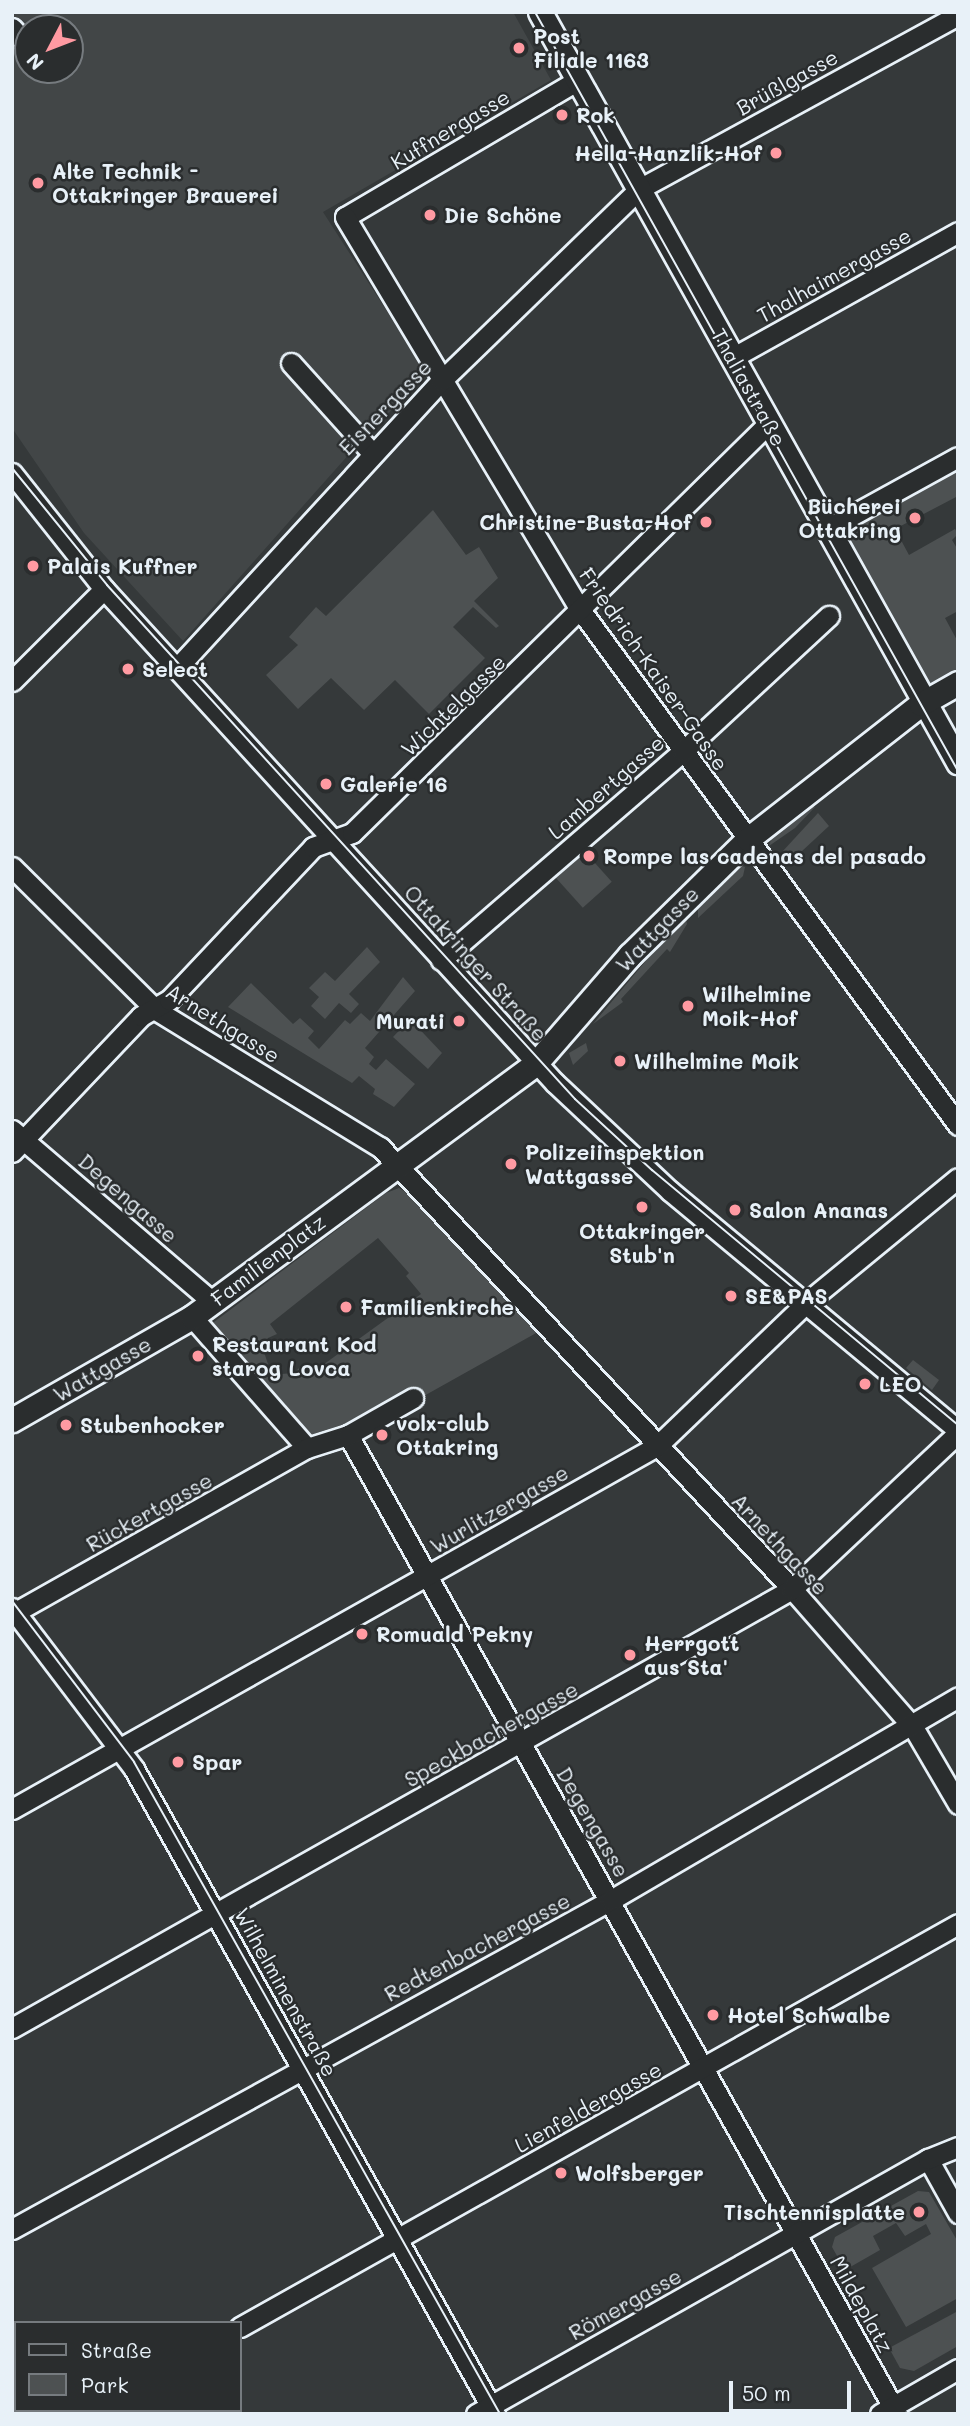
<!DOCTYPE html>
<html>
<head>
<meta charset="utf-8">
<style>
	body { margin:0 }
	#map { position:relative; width:970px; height:2426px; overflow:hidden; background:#35393a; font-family:Mali,sans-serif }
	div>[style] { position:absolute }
	.built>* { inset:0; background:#424647 }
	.green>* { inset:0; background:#4d5152; transform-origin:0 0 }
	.roads { filter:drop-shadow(2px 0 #e8f1f8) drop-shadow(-2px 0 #e8f1f8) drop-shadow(0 2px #e8f1f8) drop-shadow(0 -2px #e8f1f8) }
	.minor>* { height:19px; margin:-9.5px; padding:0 9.5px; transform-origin:9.5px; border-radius:9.5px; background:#2a2d2e }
	.major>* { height:23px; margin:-11.5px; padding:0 11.5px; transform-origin:11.5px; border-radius:11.5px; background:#2a2d2e }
	.tram>* { height:2px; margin:-1px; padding:0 1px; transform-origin:1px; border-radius:1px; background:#e8f1f8 }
	.dots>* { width:19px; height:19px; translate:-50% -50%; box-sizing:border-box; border:4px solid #2a2d2e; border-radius:50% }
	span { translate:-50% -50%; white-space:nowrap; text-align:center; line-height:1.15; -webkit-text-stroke:5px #2a2d2e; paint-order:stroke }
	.poi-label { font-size:21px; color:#e8f1f8; font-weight:700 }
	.left { translate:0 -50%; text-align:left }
	.right { translate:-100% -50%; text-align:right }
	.street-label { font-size:21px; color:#e8f1f8 }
	.frame { position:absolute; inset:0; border:14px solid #e8f1f8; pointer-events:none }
	.legend { position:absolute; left:14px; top:2321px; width:228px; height:91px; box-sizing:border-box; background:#2a2d2e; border:2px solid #767b7f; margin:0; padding:9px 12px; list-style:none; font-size:21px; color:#e8f1f8 }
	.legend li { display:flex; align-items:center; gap:14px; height:35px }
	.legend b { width:35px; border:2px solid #767b7f }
	.north { position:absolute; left:14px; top:14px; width:70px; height:70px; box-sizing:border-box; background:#2a2d2e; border:2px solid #767b7f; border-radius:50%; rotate:228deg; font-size:19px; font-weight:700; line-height:28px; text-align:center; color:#e8f1f8 }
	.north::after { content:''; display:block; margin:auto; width:24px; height:32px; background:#ff9aa2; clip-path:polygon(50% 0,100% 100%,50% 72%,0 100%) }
	.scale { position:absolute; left:729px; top:2381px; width:122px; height:32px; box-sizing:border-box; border:4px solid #e8f1f8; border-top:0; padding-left:9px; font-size:21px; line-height:24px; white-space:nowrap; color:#e8f1f8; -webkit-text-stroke:5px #2a2d2e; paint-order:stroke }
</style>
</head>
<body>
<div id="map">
	<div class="built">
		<div style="clip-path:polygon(evenodd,14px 12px,513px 12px,551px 80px,323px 212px,428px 375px,367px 434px,183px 641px,84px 533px,12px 428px,14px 12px,28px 28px,70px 28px,70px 70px,28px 70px,28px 28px)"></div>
	</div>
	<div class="green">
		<div style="clip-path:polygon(958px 457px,958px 496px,895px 529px,909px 555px,955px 529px,958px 534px,952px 540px,958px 550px,958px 611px,945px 618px,958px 642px,958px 683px,924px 701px,827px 529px)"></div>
		<div style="clip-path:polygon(433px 510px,466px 555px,479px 547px,498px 578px,474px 601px,499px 626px,496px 628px,473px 607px,453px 627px,485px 658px,429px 714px,395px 680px,364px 710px,331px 678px,298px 709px,266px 675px,298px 645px,289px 637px,316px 607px,326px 616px)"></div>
		<div style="clip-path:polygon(809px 805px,815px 807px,795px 828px,769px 846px,773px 833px)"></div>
		<div style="clip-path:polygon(818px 813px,829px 826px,787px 865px,782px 852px)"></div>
		<div style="left:585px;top:852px;width:40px;height:39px;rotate:48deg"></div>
		<div style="clip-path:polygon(737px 864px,745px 867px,743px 876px,698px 918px,698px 902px)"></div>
		<div style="clip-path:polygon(685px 914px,687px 924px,670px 952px,667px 949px,621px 999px,623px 1002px,593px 1024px)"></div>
		<div style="clip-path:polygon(367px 947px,380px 962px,349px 994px,359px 1004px,351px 1013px,339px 1003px,325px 1019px,311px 1006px,319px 997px,309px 988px,325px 972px,335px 981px)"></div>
		<div style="clip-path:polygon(403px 977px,415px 991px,365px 1048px,374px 1057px,369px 1064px,376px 1070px,386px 1059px,415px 1084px,394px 1107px,373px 1094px,375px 1089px,359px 1076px,352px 1083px,228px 1007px,251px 983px,293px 1024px,300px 1018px,314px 1031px,308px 1038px,319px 1049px,345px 1020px,350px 1024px,361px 1013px,370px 1021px)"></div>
		<div style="clip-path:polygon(410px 1019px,442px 1053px,428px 1069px,393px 1037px)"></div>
		<div style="clip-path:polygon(586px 1043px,588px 1051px,573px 1065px,569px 1053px)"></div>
		<div style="clip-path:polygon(evenodd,399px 1188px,411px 1195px,538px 1332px,356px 1434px,309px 1438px,210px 1325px,386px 1193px,399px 1188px,378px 1238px,409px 1273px,406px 1276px,421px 1294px,309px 1375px,301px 1366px,294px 1373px,281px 1374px,269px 1367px,264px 1352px,268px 1338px,277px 1334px,270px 1324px,378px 1238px)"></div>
		<div style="clip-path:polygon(913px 1360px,939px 1380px,932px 1390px,906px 1368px)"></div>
		<div style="clip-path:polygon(918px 2191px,929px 2192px,958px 2242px,958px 2298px,906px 2327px,872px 2268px,931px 2234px,926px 2224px,905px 2236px,896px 2223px,873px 2236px,880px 2250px,845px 2270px,832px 2247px,835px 2237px)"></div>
		<div style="clip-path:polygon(958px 2311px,958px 2346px,914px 2371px,900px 2368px,889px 2348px)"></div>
	</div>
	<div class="roads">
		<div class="minor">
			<div style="left:12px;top:28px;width:24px;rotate:48deg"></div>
			<div style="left:49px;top:70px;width:1px;rotate:45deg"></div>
			<div style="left:578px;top:80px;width:270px;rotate:149.5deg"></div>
			<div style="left:345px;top:217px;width:456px;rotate:59.1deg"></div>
			<div style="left:579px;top:608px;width:641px;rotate:53.76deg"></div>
			<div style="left:732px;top:358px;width:259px;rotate:-29.1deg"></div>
			<div style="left:291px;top:363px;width:121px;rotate:48deg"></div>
			<div style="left:12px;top:473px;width:148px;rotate:51.6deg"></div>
			<div style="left:104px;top:589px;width:669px;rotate:47.61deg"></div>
			<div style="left:555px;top:1083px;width:158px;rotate:43.2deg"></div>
			<div style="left:670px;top:1191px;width:374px;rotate:39.7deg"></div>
			<div style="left:827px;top:529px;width:149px;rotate:-28.8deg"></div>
			<div style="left:177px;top:668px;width:391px;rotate:-47.4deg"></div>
			<div style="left:442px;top:380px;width:274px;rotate:-44.1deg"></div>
			<div style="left:639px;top:189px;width:363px;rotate:-28.6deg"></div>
			<div style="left:12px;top:681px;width:130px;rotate:-45deg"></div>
			<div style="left:12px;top:867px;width:203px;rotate:44.8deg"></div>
			<div style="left:156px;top:1010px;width:263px;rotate:31.5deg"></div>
			<div style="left:380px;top:1147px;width:604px;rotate:47.01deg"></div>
			<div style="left:792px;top:1589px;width:184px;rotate:48.8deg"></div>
			<div style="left:913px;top:1727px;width:89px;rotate:59.7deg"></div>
			<div style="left:441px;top:960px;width:320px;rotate:-40.8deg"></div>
			<div style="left:683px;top:751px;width:199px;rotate:-42.8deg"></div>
			<div style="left:12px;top:1130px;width:265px;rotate:40.6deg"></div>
			<div style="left:12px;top:1152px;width:187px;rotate:-46.5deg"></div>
			<div style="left:141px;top:1016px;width:32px;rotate:-30deg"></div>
			<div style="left:169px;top:1000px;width:210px;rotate:-46.7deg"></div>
			<div style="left:313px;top:847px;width:41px;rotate:-19.7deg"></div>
			<div style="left:352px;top:833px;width:585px;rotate:-44.52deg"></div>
			<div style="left:192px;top:1317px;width:174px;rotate:48.7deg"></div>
			<div style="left:348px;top:1435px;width:1122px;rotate:60.72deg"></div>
			<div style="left:12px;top:1608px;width:202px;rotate:52.8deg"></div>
			<div style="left:134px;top:1769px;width:739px;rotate:60.76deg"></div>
			<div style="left:12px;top:1614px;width:338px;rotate:-29.4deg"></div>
			<div style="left:307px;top:1448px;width:43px;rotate:-17.6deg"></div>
			<div style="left:348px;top:1435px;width:75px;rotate:-29.6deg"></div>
			<div style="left:12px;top:1809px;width:740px;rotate:-29.37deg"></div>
			<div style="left:657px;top:1446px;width:208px;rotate:-43.8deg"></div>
			<div style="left:807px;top:1302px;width:195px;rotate:-39.4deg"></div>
			<div style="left:12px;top:2028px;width:895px;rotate:-29.37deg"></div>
			<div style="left:792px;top:1589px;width:228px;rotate:-43.2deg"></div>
			<div style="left:928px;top:2159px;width:62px;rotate:60.9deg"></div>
			<div style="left:12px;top:2229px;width:683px;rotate:-28.78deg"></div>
			<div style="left:611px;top:1900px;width:402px;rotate:-30.3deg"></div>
			<div style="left:240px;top:2327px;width:823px;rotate:-29.3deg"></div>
			<div style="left:12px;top:2356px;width:7px;rotate:56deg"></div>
			<div style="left:43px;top:2410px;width:4px;rotate:63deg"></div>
			<div style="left:87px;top:2414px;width:7px;rotate:-34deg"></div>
			<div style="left:476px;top:2414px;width:519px;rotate:-29.43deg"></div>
			<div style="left:928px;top:2159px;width:32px;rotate:-22deg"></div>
			<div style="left:880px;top:2414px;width:90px;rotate:-30deg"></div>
		</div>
		<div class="major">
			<div style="left:540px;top:12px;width:859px;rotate:60.87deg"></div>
			<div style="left:12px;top:1420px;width:207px;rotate:-29.8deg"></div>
			<div style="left:192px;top:1317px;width:428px;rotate:-36.4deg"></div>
			<div style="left:536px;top:1063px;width:143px;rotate:-49deg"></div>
			<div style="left:630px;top:955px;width:165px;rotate:-44.5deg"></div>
			<div style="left:748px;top:839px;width:219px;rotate:-38deg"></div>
			<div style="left:921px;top:704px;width:43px;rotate:-29.6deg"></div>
		</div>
	</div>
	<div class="tram">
		<div style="left:535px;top:12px;width:869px;rotate:60.87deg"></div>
		<div style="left:12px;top:468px;width:151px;rotate:50.9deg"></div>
		<div style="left:107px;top:585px;width:695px;rotate:47.68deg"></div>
		<div style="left:575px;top:1099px;width:105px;rotate:42.7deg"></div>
		<div style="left:652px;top:1170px;width:398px;rotate:39.8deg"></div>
		<div style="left:12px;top:1601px;width:202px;rotate:52.8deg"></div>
		<div style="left:134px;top:1762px;width:748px;rotate:60.69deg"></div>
	</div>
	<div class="dots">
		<div style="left:519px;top:48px;background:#ff9aa2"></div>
		<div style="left:562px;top:115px;background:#ff9aa2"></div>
		<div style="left:776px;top:153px;background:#ff9aa2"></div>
		<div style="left:38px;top:183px;background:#ff9aa2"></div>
		<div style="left:430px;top:215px;background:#ff9aa2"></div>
		<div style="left:915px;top:518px;background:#ff9aa2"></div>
		<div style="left:706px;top:522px;background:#ff9aa2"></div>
		<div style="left:33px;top:566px;background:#ff9aa2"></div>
		<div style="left:128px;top:669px;background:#ff9aa2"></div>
		<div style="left:326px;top:784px;background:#ff9aa2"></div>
		<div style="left:589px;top:856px;background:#ff9aa2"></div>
		<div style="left:688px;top:1006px;background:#ff9aa2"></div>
		<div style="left:459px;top:1021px;background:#ff9aa2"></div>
		<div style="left:620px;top:1061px;background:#ff9aa2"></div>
		<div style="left:511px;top:1164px;background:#ff9aa2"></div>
		<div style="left:642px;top:1207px;background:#ff9aa2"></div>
		<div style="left:735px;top:1210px;background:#ff9aa2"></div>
		<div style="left:731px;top:1296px;background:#ff9aa2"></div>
		<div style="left:346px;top:1307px;background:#ff9aa2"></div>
		<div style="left:198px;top:1356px;background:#ff9aa2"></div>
		<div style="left:865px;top:1384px;background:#ff9aa2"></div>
		<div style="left:66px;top:1425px;background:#ff9aa2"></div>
		<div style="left:382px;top:1435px;background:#ff9aa2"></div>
		<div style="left:362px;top:1634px;background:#ff9aa2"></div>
		<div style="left:630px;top:1655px;background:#ff9aa2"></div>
		<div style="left:178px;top:1762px;background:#ff9aa2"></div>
		<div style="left:713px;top:2015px;background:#ff9aa2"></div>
		<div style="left:561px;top:2173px;background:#ff9aa2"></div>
		<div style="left:919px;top:2212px;background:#ff9aa2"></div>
	</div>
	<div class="poi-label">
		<span class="left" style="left:533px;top:48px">Post<br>Filiale 1163</span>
		<span class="left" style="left:576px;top:115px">Rok</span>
		<span class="right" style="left:762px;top:153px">Hella-Hanzlik-Hof</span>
		<span class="left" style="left:52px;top:183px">Alte Technik -<br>Ottakringer Brauerei</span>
		<span class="left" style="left:444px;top:215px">Die Schöne</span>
		<span class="right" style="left:901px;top:518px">Bücherei<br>Ottakring</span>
		<span class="right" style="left:692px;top:522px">Christine-Busta-Hof</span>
		<span class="left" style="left:47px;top:566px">Palais Kuffner</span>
		<span class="left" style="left:142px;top:669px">Select</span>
		<span class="left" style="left:340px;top:784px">Galerie 16</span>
		<span class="left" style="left:603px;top:856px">Rompe las cadenas del pasado</span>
		<span class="left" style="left:702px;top:1006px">Wilhelmine<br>Moik-Hof</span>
		<span class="right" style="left:445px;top:1021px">Murati</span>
		<span class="left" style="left:634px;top:1061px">Wilhelmine Moik</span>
		<span class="left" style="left:525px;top:1164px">Polizeiinspektion<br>Wattgasse</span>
		<span class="left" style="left:749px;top:1210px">Salon Ananas</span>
		<span style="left:642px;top:1243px">Ottakringer<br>Stub'n</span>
		<span class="left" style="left:745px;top:1296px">SE&amp;PAS</span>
		<span class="left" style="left:360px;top:1307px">Familienkirche</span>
		<span class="left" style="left:212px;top:1356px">Restaurant Kod<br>starog Lovca</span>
		<span class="left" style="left:879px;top:1384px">LEO</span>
		<span class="left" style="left:396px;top:1435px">volx-club<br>Ottakring</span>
		<span class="left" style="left:80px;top:1425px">Stubenhocker</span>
		<span class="left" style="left:376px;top:1634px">Romuald Pekny</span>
		<span class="left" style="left:644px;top:1655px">Herrgott<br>aus Sta'</span>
		<span class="left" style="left:192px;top:1762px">Spar</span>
		<span class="left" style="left:727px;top:2015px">Hotel Schwalbe</span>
		<span class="left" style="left:575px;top:2173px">Wolfsberger</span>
		<span class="right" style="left:905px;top:2212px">Tischtennisplatte</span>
	</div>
	<div class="street-label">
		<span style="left:787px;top:82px;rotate:-29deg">Brüßlgasse</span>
		<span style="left:450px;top:129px;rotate:-31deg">Kuffnergasse</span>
		<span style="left:834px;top:275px;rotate:-29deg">Thalhaimergasse</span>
		<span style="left:749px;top:387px;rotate:61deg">Thaliastraße</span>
		<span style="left:385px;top:407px;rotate:-46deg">Eisnergasse</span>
		<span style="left:654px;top:669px;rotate:55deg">Friedrich-Kaiser-Gasse</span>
		<span style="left:453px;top:705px;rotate:-44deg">Wichtelgasse</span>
		<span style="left:606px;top:787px;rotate:-41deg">Lambertgasse</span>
		<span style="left:657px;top:929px;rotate:-46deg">Wattgasse</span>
		<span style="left:476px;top:963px;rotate:48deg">Ottakringer Straße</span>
		<span style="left:223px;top:1023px;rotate:32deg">Arnethgasse</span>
		<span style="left:128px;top:1198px;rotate:41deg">Degengasse</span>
		<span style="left:268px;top:1260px;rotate:-37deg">Familienplatz</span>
		<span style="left:102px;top:1369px;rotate:-30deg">Wattgasse</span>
		<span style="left:499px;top:1509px;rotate:-30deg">Wurlitzergasse</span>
		<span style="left:149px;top:1512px;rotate:-29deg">Rückertgasse</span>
		<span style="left:780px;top:1544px;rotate:47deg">Arnethgasse</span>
		<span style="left:491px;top:1734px;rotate:-29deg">Speckbachergasse</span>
		<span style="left:593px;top:1822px;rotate:60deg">Degengasse</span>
		<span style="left:477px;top:1947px;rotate:-28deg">Redtenbachergasse</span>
		<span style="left:286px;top:1992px;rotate:61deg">Wilhelminenstraße</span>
		<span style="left:588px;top:2107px;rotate:-29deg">Lienfeldergasse</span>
		<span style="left:625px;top:2304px;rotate:-29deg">Römergasse</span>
		<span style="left:862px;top:2304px;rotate:61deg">Mildeplatz</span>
	</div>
	<div class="frame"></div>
	<ul class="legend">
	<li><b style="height:9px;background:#2a2d2e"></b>Straße</li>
	<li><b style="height:19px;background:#4d5152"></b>Park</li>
	</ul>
	<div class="north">N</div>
	<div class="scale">50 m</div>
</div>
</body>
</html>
